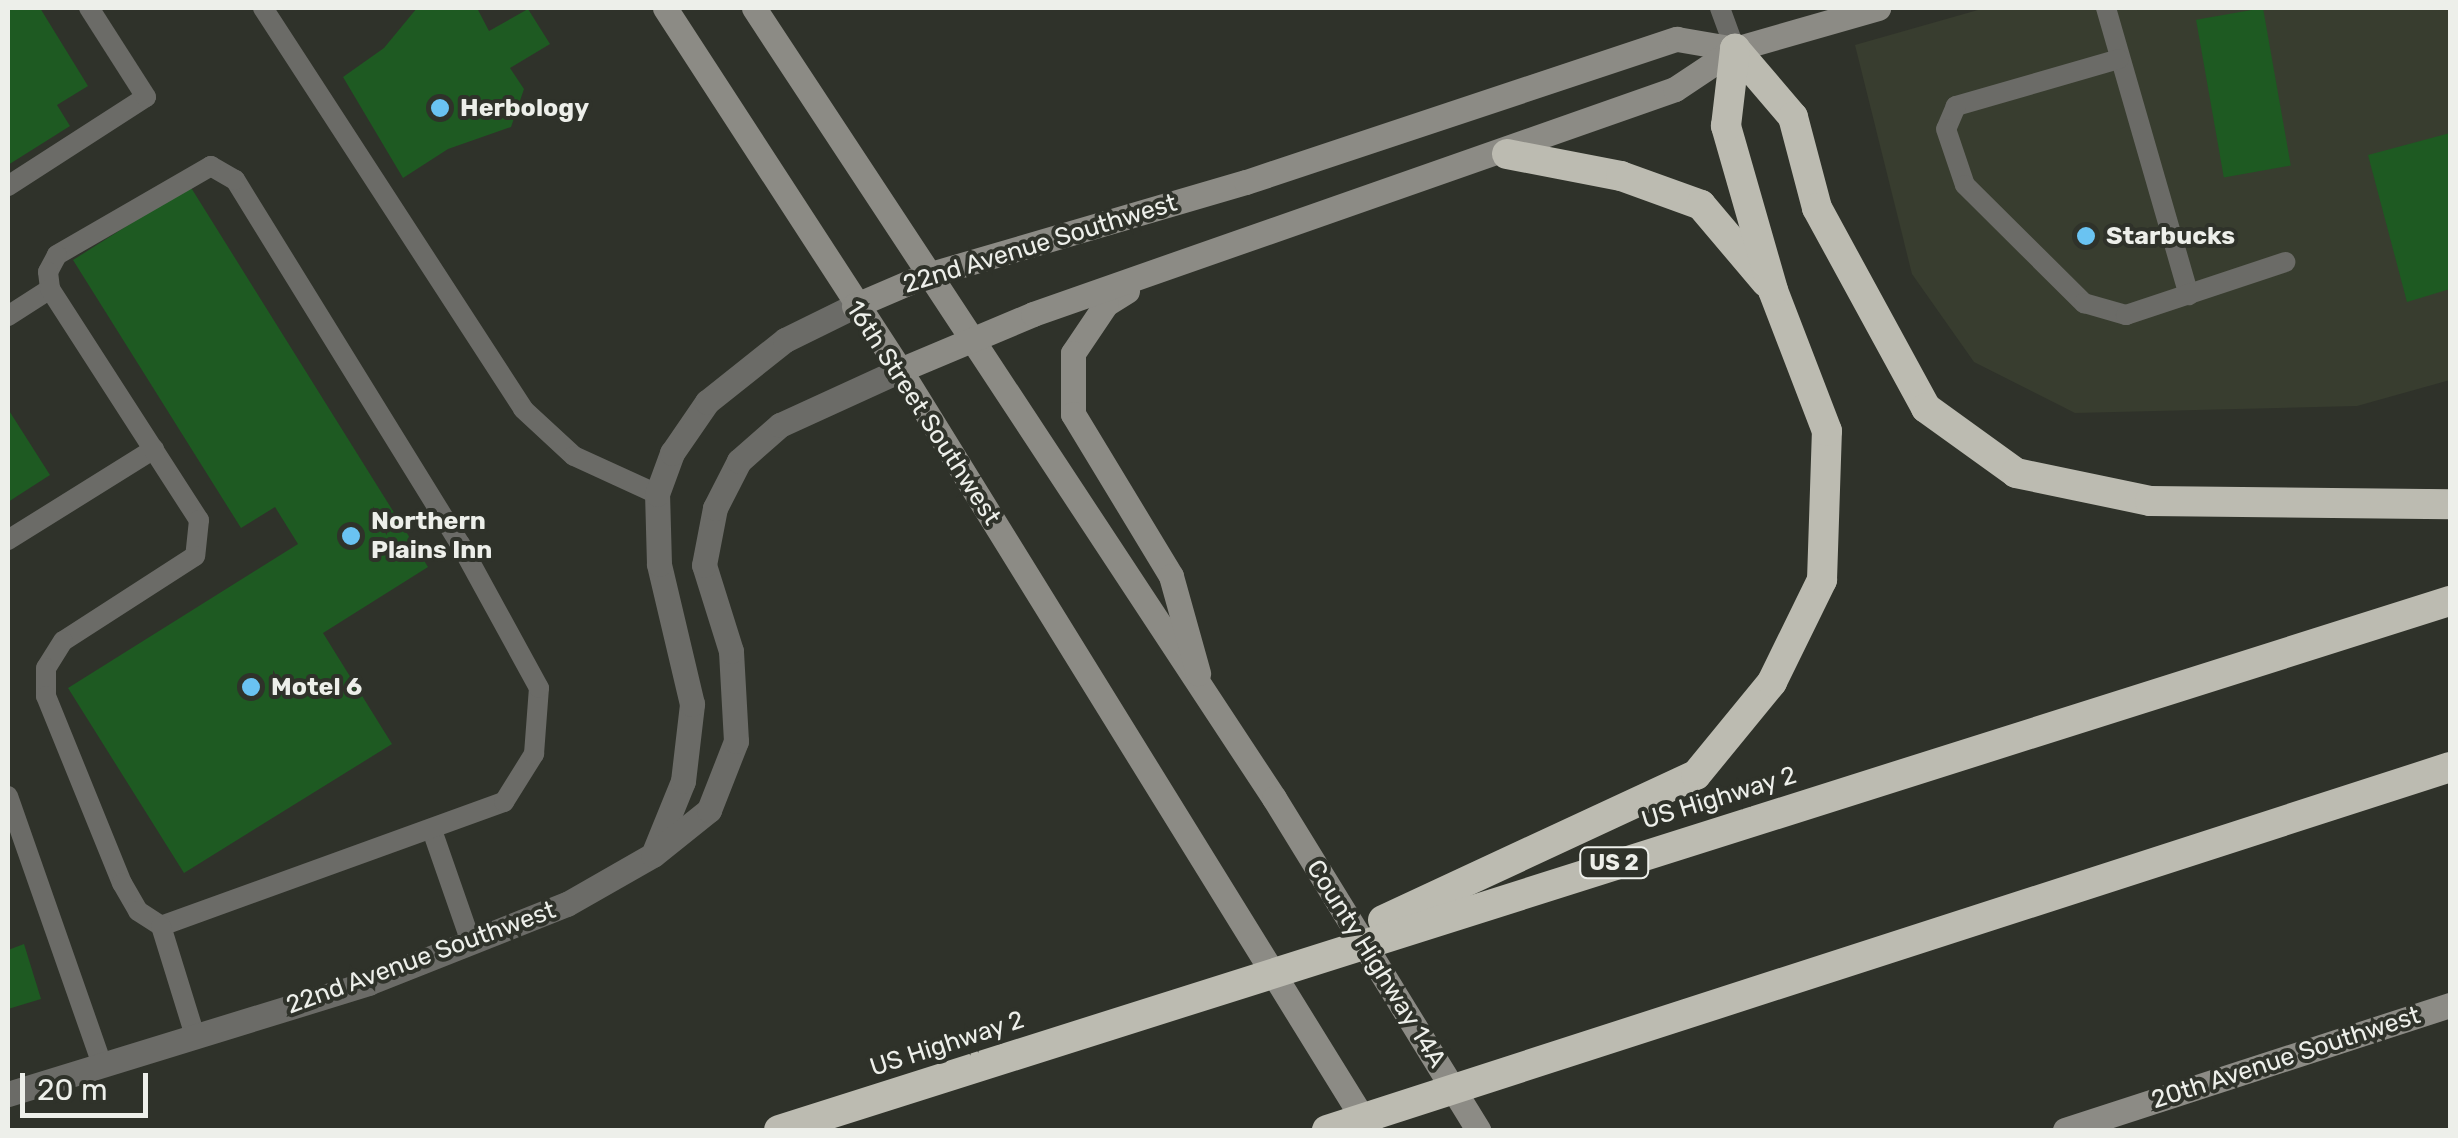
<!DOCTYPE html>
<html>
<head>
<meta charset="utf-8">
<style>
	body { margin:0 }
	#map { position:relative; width:2458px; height:1138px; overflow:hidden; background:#2f322a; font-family:Rubik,sans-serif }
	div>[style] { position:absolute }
	.built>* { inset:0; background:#383d2f }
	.building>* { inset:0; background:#1e5a22; transform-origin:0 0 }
	.lane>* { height:20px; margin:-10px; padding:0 10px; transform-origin:10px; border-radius:10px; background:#6b6b67 }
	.street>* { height:25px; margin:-12.5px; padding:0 12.5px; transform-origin:12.5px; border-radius:12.5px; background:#6b6b67 }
	.secondary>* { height:25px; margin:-12.5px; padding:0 12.5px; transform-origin:12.5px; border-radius:12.5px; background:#8c8b85 }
	.highway>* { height:30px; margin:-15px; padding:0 15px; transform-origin:15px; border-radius:15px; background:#bcbbb1 }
	.dots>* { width:28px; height:28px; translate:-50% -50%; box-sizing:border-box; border:5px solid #2f322a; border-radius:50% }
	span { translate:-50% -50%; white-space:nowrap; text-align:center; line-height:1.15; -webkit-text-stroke:8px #2f322a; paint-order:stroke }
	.shield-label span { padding:2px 8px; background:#2f322a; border:2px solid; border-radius:8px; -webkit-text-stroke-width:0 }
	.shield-label { font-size:22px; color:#edefea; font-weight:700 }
	.poi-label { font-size:25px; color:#edefea; font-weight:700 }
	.left { translate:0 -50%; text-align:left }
	.street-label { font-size:25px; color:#edefea }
	.frame { position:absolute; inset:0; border:10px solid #edefea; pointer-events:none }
	.scale { position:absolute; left:20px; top:1073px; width:128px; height:45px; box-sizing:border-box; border:5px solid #edefea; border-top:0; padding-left:12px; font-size:30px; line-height:35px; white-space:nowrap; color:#edefea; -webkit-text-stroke:8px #2f322a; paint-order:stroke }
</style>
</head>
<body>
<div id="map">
	<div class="built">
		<div style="clip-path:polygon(1985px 8px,2450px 8px,2450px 380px,2357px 406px,2075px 413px,1974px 362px,1912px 274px,1855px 45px)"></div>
	</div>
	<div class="building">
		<div style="clip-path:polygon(8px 8px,40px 8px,88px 86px,57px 105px,70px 126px,8px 165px)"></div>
		<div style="clip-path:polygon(417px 8px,477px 8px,489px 31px,528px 9px,550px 44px,510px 68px,524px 89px,511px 127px,448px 149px,403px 178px,343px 77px,384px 48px)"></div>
		<div style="left:2263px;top:8px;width:160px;height:68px;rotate:80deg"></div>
		<div style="clip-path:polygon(2450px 133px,2450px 289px,2407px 302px,2368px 155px)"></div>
		<div style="clip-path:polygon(190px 186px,428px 567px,323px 633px,392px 744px,184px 873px,68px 688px,298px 544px,275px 507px,241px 528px,73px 260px)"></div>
		<div style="clip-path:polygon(8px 409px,50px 475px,8px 502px)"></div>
		<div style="clip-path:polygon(24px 944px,41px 999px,8px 1009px,8px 950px)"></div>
	</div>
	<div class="lane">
		<div style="left:263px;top:8px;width:478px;rotate:57deg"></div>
		<div style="left:523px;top:409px;width:69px;rotate:42.7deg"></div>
		<div style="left:574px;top:456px;width:91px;rotate:24.6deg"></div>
		<div style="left:1720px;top:8px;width:44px;rotate:69.9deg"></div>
		<div style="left:2106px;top:8px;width:299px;rotate:73.9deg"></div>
		<div style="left:2119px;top:59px;width:170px;rotate:163.9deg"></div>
		<div style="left:1956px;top:106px;width:25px;rotate:113deg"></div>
		<div style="left:1946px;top:129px;width:59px;rotate:71.3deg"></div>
		<div style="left:1965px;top:185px;width:168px;rotate:44.8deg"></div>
		<div style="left:2084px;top:303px;width:44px;rotate:15.9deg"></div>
		<div style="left:2126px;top:315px;width:168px;rotate:-18.4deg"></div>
		<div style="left:8px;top:186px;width:164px;rotate:-32.8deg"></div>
		<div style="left:146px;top:97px;width:106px;rotate:-122.6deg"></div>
		<div style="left:8px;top:316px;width:50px;rotate:-32.7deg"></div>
		<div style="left:8px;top:540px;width:172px;rotate:-31.9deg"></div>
		<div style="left:8px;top:796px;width:285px;rotate:70.7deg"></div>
		<div style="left:433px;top:833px;width:115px;rotate:70.8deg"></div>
		<div style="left:161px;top:926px;width:365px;rotate:-19.9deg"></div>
		<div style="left:504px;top:802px;width:57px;rotate:-58deg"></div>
		<div style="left:534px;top:754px;width:66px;rotate:-85.7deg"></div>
		<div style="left:539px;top:688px;width:164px;rotate:-118.7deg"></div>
		<div style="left:460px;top:544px;width:428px;rotate:-121.7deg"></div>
		<div style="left:235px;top:180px;width:28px;rotate:-150deg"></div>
		<div style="left:211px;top:166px;width:178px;rotate:150deg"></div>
		<div style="left:57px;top:255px;width:19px;rotate:118deg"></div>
		<div style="left:48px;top:272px;width:17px;rotate:83deg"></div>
		<div style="left:50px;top:289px;width:275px;rotate:57.2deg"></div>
		<div style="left:199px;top:520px;width:36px;rotate:96deg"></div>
		<div style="left:195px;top:556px;width:157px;rotate:147.2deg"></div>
		<div style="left:63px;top:641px;width:32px;rotate:122deg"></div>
		<div style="left:46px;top:668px;width:28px;rotate:90deg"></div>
		<div style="left:46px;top:696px;width:202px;rotate:67.9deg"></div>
		<div style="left:122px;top:883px;width:32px;rotate:60deg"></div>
		<div style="left:138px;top:911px;width:27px;rotate:33deg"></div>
		<div style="left:161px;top:926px;width:115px;rotate:72.8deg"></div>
	</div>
	<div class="street">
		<div style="left:655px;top:850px;width:74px;rotate:-67.9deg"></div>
		<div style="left:683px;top:781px;width:78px;rotate:-83.3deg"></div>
		<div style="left:692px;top:704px;width:144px;rotate:-103.3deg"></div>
		<div style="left:659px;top:564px;width:70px;rotate:-91.6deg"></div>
		<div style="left:657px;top:494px;width:44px;rotate:-69.9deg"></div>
		<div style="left:672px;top:453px;width:62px;rotate:-55.5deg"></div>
		<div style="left:707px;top:402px;width:100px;rotate:-38.5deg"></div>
		<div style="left:785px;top:340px;width:77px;rotate:-26.2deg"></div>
		<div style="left:8px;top:1094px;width:377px;rotate:-17.1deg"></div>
		<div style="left:368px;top:983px;width:214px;rotate:-21.7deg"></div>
		<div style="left:567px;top:904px;width:99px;rotate:-29.7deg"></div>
		<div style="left:653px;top:855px;width:72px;rotate:-38.8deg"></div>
		<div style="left:709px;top:810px;width:74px;rotate:-68.6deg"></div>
		<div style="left:736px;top:741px;width:90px;rotate:-93.2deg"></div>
		<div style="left:731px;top:651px;width:90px;rotate:-107.4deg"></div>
		<div style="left:704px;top:565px;width:58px;rotate:-79.1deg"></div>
		<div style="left:715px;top:508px;width:53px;rotate:-62.9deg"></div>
		<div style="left:739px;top:461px;width:55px;rotate:-41.3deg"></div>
		<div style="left:780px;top:425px;width:132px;rotate:-24.6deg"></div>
	</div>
	<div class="secondary">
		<div style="left:665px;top:8px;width:432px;rotate:57deg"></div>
		<div style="left:900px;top:370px;width:894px;rotate:58.27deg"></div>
		<div style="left:754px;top:8px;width:946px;rotate:56.65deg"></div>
		<div style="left:1274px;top:798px;width:390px;rotate:58.4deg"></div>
		<div style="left:1127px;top:291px;width:25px;rotate:148deg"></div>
		<div style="left:1106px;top:304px;width:59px;rotate:124deg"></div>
		<div style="left:1073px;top:353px;width:61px;rotate:90deg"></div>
		<div style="left:1073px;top:414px;width:189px;rotate:58.8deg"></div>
		<div style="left:1171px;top:576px;width:101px;rotate:74.4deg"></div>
		<div style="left:854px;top:306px;width:76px;rotate:-23.2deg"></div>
		<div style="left:924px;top:276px;width:335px;rotate:-16.3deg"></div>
		<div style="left:1246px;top:182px;width:454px;rotate:-18.4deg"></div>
		<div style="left:1677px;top:39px;width:59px;rotate:9.8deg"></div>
		<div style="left:900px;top:370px;width:144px;rotate:-22.8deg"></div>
		<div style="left:1033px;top:314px;width:680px;rotate:-19.31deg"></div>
		<div style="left:1675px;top:89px;width:72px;rotate:-33.7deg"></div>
		<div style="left:1735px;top:49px;width:149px;rotate:-16deg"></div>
		<div style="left:2065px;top:1130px;width:405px;rotate:-18deg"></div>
	</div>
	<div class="highway">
		<div style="left:1735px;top:49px;width:89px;rotate:49.5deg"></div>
		<div style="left:1793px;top:117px;width:94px;rotate:75.2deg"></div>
		<div style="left:1817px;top:208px;width:228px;rotate:61.4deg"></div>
		<div style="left:1926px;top:408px;width:111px;rotate:35.8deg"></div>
		<div style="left:2016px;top:473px;width:137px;rotate:11.8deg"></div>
		<div style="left:2150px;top:501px;width:300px;rotate:0.6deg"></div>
		<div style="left:1507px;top:154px;width:116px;rotate:10.9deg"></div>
		<div style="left:1621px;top:176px;width:85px;rotate:19.9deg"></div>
		<div style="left:1701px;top:205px;width:101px;rotate:49.8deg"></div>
		<div style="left:1383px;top:920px;width:345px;rotate:-24.9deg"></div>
		<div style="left:1696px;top:775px;width:120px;rotate:-50.7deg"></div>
		<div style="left:1772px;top:682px;width:114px;rotate:-63.9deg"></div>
		<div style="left:1822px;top:580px;width:149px;rotate:-88.1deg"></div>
		<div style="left:1827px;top:431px;width:151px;rotate:-111deg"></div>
		<div style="left:1773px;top:290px;width:171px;rotate:-106deg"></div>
		<div style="left:1726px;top:126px;width:78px;rotate:-83.3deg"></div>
		<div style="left:779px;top:1130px;width:1753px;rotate:-17.57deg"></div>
		<div style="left:1327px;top:1130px;width:1180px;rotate:-17.91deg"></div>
	</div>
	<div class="dots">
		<div style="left:440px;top:108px;background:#6ac3f2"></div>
		<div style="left:2086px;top:236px;background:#6ac3f2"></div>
		<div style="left:351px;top:536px;background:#6ac3f2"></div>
		<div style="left:251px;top:687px;background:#6ac3f2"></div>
	</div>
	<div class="shield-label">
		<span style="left:1614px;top:863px">US 2</span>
	</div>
	<div class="poi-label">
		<span class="left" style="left:460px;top:108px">Herbology</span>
		<span class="left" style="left:2106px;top:236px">Starbucks</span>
		<span class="left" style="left:371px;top:536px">Northern<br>Plains Inn</span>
		<span class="left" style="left:271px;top:687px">Motel 6</span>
	</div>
	<div class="street-label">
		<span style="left:1040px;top:244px;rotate:-17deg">22nd Avenue Southwest</span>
		<span style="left:923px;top:413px;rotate:57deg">16th Street Southwest</span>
		<span style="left:1719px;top:798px;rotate:-17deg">US Highway 2</span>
		<span style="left:421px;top:958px;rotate:-20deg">22nd Avenue Southwest</span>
		<span style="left:1376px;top:964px;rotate:58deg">County Highway 14A</span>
		<span style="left:947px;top:1044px;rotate:-18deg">US Highway 2</span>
		<span style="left:2286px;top:1058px;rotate:-18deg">20th Avenue Southwest</span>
	</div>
	<div class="frame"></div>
	<div class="scale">20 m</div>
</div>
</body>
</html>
